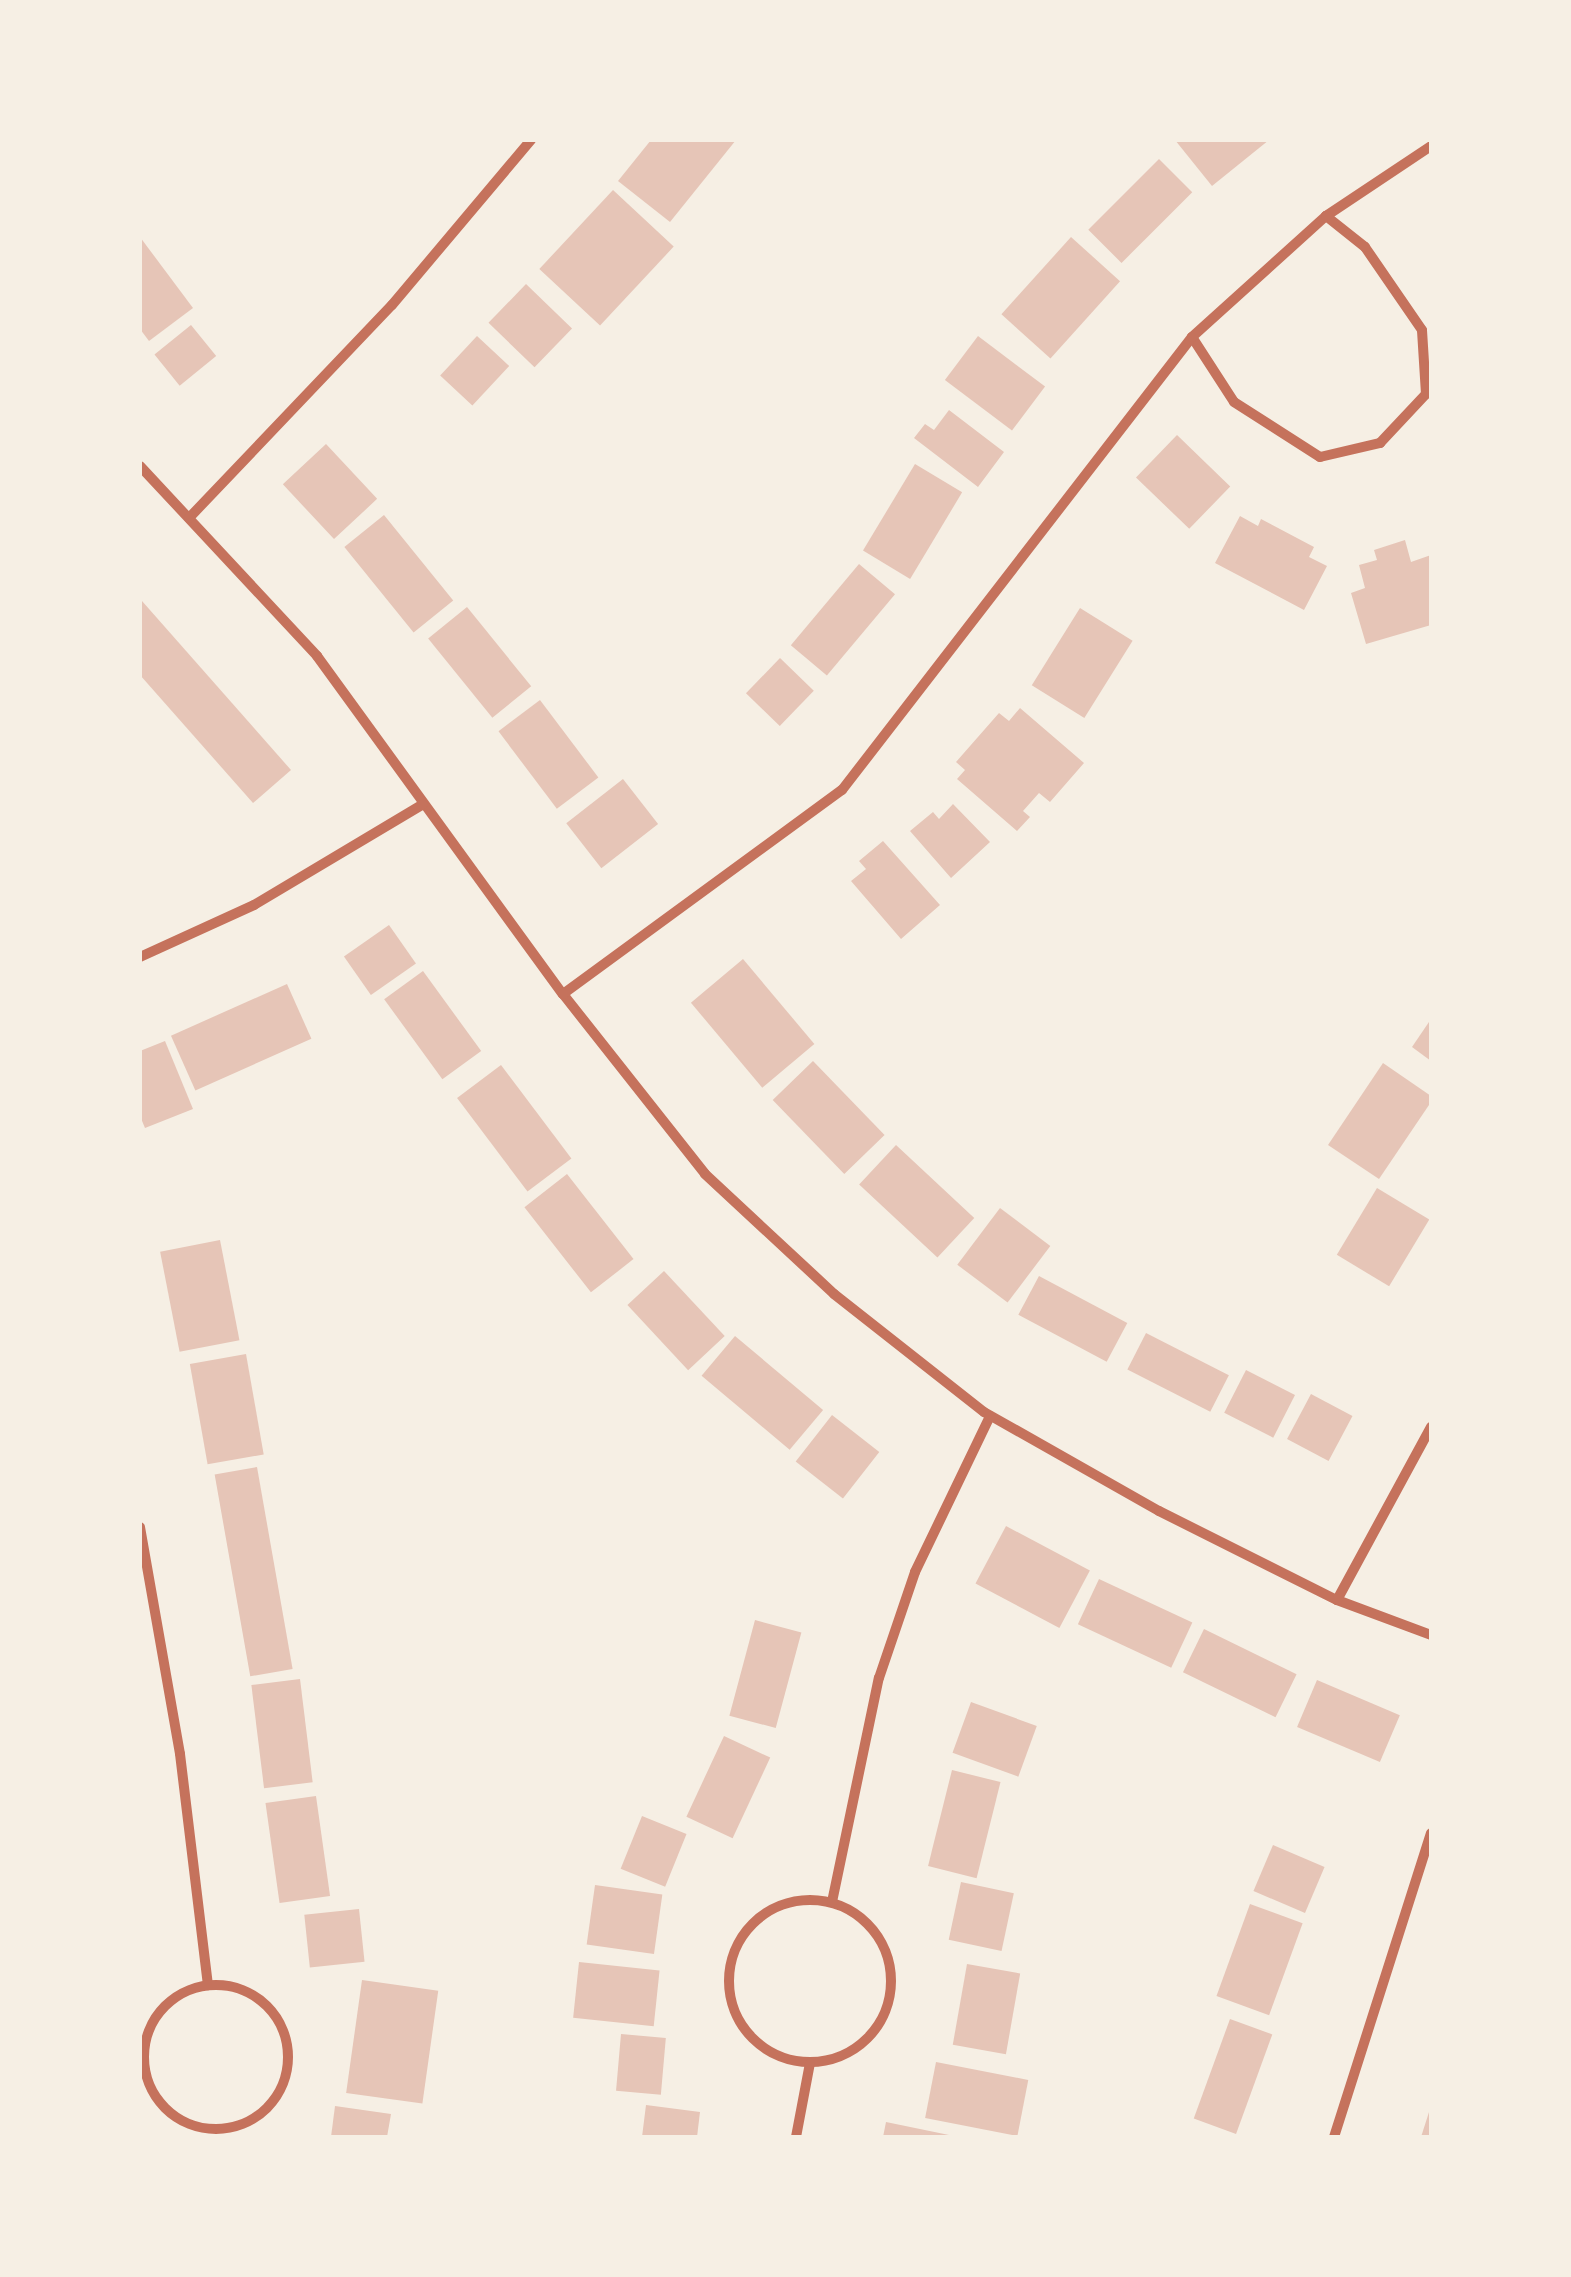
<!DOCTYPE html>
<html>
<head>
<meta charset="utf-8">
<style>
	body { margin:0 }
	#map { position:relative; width:1571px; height:2277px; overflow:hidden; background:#f6efe4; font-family:Karla,sans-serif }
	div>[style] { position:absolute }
	.building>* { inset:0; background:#e6c5b7; transform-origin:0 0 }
	.minor>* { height:10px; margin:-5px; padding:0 5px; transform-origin:5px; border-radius:5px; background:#c5725c }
	.minor>.ring { margin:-5px; padding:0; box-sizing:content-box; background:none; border:10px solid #c5725c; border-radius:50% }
	span { translate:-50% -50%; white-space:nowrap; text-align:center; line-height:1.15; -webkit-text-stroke:9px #f6efe4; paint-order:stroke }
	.frame { position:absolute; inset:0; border:142px solid #f6efe4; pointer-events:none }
</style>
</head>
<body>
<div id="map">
	<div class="building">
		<div style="clip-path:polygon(651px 140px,736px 140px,670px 222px,618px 181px)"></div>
		<div style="clip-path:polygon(1175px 140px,1269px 140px,1212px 186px)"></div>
		<div style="left:1159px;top:159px;width:47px;height:100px;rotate:45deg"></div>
		<div style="left:613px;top:190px;width:83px;height:108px;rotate:43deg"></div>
		<div style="clip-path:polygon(140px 237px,193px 308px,149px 341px,140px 329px)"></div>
		<div style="left:1071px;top:237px;width:66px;height:104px;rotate:42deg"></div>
		<div style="left:526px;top:284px;width:64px;height:54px;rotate:44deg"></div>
		<div style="left:191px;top:325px;width:40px;height:47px;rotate:51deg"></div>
		<div style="left:477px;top:336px;width:44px;height:54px;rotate:43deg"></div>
		<div style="left:978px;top:336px;width:84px;height:55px;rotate:37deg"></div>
		<div style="clip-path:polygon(949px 410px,1004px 452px,978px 487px,914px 438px,925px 424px,934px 430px)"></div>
		<div style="left:1177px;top:435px;width:74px;height:59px;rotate:44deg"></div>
		<div style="left:326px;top:444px;width:75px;height:59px;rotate:47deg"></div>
		<div style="left:915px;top:464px;width:55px;height:101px;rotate:31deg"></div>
		<div style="left:384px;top:515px;width:110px;height:51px;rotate:51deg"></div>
		<div style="clip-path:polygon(1240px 516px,1258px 526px,1261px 519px,1314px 547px,1309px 557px,1327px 566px,1304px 610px,1215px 563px)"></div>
		<div style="clip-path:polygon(1405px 540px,1411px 562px,1431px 555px,1431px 625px,1366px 644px,1351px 593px,1365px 588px,1359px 565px,1377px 560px,1374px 550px)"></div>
		<div style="left:859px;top:564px;width:47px;height:106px;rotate:40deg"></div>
		<div style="clip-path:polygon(142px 601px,291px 770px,253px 803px,140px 675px)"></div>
		<div style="left:467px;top:607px;width:102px;height:50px;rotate:51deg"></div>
		<div style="left:1080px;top:608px;width:62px;height:91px;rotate:32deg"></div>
		<div style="left:780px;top:658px;width:47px;height:49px;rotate:44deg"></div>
		<div style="left:540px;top:700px;width:97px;height:52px;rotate:53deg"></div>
		<div style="clip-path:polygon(1020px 708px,1084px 763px,1050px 802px,1039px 793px,1023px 811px,1030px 817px,1017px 831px,957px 779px,965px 770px,956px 762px,999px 713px,1009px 721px)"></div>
		<div style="left:623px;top:779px;width:57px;height:72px;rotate:52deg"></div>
		<div style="clip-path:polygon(953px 804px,990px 842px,951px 878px,910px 831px,933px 812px,939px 819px)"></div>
		<div style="clip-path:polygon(883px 841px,940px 905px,901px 939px,851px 881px,866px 869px,859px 861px)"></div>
		<div style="left:389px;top:925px;width:47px;height:55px;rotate:55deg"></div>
		<div style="left:743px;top:959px;width:111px;height:68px;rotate:50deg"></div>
		<div style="left:423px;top:971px;width:99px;height:48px;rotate:54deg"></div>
		<div style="left:287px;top:984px;width:60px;height:127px;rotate:66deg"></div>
		<div style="clip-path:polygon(1431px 1019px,1431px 1061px,1412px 1047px)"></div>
		<div style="clip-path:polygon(165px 1041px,193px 1109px,145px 1128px,140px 1116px,140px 1051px)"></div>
		<div style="left:813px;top:1061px;width:103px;height:56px;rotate:46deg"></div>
		<div style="clip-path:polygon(1383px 1063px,1431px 1096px,1431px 1102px,1379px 1179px,1328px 1145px)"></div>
		<div style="left:501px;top:1065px;width:117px;height:55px;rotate:53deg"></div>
		<div style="left:896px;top:1145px;width:107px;height:54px;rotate:43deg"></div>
		<div style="left:567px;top:1174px;width:108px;height:54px;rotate:52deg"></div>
		<div style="left:1377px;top:1188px;width:61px;height:78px;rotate:31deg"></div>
		<div style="left:1000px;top:1208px;width:63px;height:71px;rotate:37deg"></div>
		<div style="left:220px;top:1240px;width:102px;height:61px;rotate:79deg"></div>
		<div style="left:664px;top:1271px;width:89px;height:50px;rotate:47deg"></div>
		<div style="left:1039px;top:1276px;width:100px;height:44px;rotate:28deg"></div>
		<div style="left:1146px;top:1333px;width:93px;height:41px;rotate:27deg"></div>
		<div style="left:735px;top:1336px;width:115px;height:52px;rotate:40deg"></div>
		<div style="left:246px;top:1354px;width:102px;height:57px;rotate:80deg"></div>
		<div style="left:1246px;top:1370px;width:55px;height:48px;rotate:27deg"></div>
		<div style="left:1311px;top:1394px;width:47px;height:51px;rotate:28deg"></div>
		<div style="left:832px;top:1415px;width:60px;height:59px;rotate:38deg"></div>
		<div style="left:257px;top:1467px;width:205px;height:43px;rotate:80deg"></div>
		<div style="left:1006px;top:1526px;width:95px;height:65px;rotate:28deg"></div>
		<div style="left:1099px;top:1579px;width:103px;height:50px;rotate:25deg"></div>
		<div style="left:755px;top:1620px;width:48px;height:99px;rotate:15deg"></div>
		<div style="left:1204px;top:1629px;width:103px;height:48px;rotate:26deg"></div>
		<div style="left:300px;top:1679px;width:104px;height:49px;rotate:83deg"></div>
		<div style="left:1317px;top:1680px;width:90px;height:51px;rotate:23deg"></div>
		<div style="left:971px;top:1702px;width:70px;height:54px;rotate:20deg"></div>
		<div style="left:724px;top:1736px;width:51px;height:89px;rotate:25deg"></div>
		<div style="left:952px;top:1770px;width:50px;height:99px;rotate:14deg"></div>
		<div style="left:316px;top:1796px;width:101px;height:51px;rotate:82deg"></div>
		<div style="left:642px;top:1816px;width:48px;height:57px;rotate:22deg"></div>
		<div style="left:1273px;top:1845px;width:56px;height:50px;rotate:23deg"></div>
		<div style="left:961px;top:1882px;width:54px;height:59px;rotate:12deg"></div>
		<div style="left:595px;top:1885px;width:68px;height:60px;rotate:8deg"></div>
		<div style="left:1250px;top:1904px;width:56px;height:98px;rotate:20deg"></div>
		<div style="left:359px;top:1909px;width:53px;height:55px;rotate:84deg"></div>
		<div style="left:579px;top:1962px;width:81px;height:56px;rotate:6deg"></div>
		<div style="left:967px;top:1964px;width:54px;height:82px;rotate:10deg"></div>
		<div style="left:362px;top:1980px;width:77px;height:114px;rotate:8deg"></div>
		<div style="left:1230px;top:2019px;width:45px;height:106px;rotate:20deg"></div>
		<div style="left:621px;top:2034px;width:45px;height:57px;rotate:5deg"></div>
		<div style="left:936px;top:2062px;width:94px;height:57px;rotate:11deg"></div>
		<div style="clip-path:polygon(646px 2105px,700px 2112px,697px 2137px,642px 2137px)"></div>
		<div style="clip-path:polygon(335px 2106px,391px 2114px,387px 2137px,331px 2137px)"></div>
		<div style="clip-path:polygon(1430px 2109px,1431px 2137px,1421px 2137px)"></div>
		<div style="clip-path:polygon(886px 2122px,949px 2135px,949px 2137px,883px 2137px)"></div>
	</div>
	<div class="minor">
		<div style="left:1192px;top:337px;width:77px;rotate:57.1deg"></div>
		<div style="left:1234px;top:402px;width:102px;rotate:32.6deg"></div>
		<div style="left:1320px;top:457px;width:62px;rotate:-13.1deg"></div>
		<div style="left:1380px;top:443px;width:67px;rotate:-46.8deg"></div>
		<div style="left:1426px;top:394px;width:64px;rotate:-93.6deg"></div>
		<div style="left:1422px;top:330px;width:101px;rotate:-124.5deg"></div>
		<div style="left:1365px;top:247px;width:50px;rotate:-141.5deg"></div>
		<div style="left:140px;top:466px;width:260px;rotate:47deg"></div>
		<div style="left:317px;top:656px;width:418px;rotate:54deg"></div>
		<div style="left:563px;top:994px;width:229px;rotate:51.7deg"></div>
		<div style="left:705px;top:1174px;width:176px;rotate:42.9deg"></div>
		<div style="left:834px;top:1294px;width:191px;rotate:38.2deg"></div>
		<div style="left:984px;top:1412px;width:201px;rotate:29.5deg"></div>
		<div style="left:1159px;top:1511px;width:199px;rotate:26.6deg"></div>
		<div style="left:1337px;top:1600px;width:100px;rotate:20.4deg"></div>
		<div style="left:189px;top:518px;width:294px;rotate:-46.4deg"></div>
		<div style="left:392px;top:305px;width:216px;rotate:-49.9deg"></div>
		<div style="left:140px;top:957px;width:125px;rotate:-24.5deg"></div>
		<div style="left:254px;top:905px;width:196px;rotate:-30.8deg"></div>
		<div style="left:563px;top:994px;width:346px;rotate:-36.2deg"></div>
		<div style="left:842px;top:790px;width:572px;rotate:-52.31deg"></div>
		<div style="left:1192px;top:337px;width:181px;rotate:-42.1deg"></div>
		<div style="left:1326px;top:216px;width:126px;rotate:-33.7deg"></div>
		<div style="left:140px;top:1527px;width:230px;rotate:80deg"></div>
		<div style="left:180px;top:1754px;width:233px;rotate:83.1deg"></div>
		<div style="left:1337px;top:1600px;width:197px;rotate:-61.5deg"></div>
		<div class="ring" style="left:729px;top:1900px;width:152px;height:152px"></div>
		<div style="left:832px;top:1902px;width:229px;rotate:-78.2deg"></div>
		<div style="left:879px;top:1678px;width:112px;rotate:-71.2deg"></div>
		<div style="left:915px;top:1572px;width:173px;rotate:-64.3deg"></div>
		<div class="ring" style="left:144px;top:1985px;width:134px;height:134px"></div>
		<div style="left:796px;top:2137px;width:75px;rotate:-79.3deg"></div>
		<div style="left:1334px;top:2137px;width:319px;rotate:-72.3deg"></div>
	</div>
	<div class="frame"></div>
</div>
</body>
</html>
